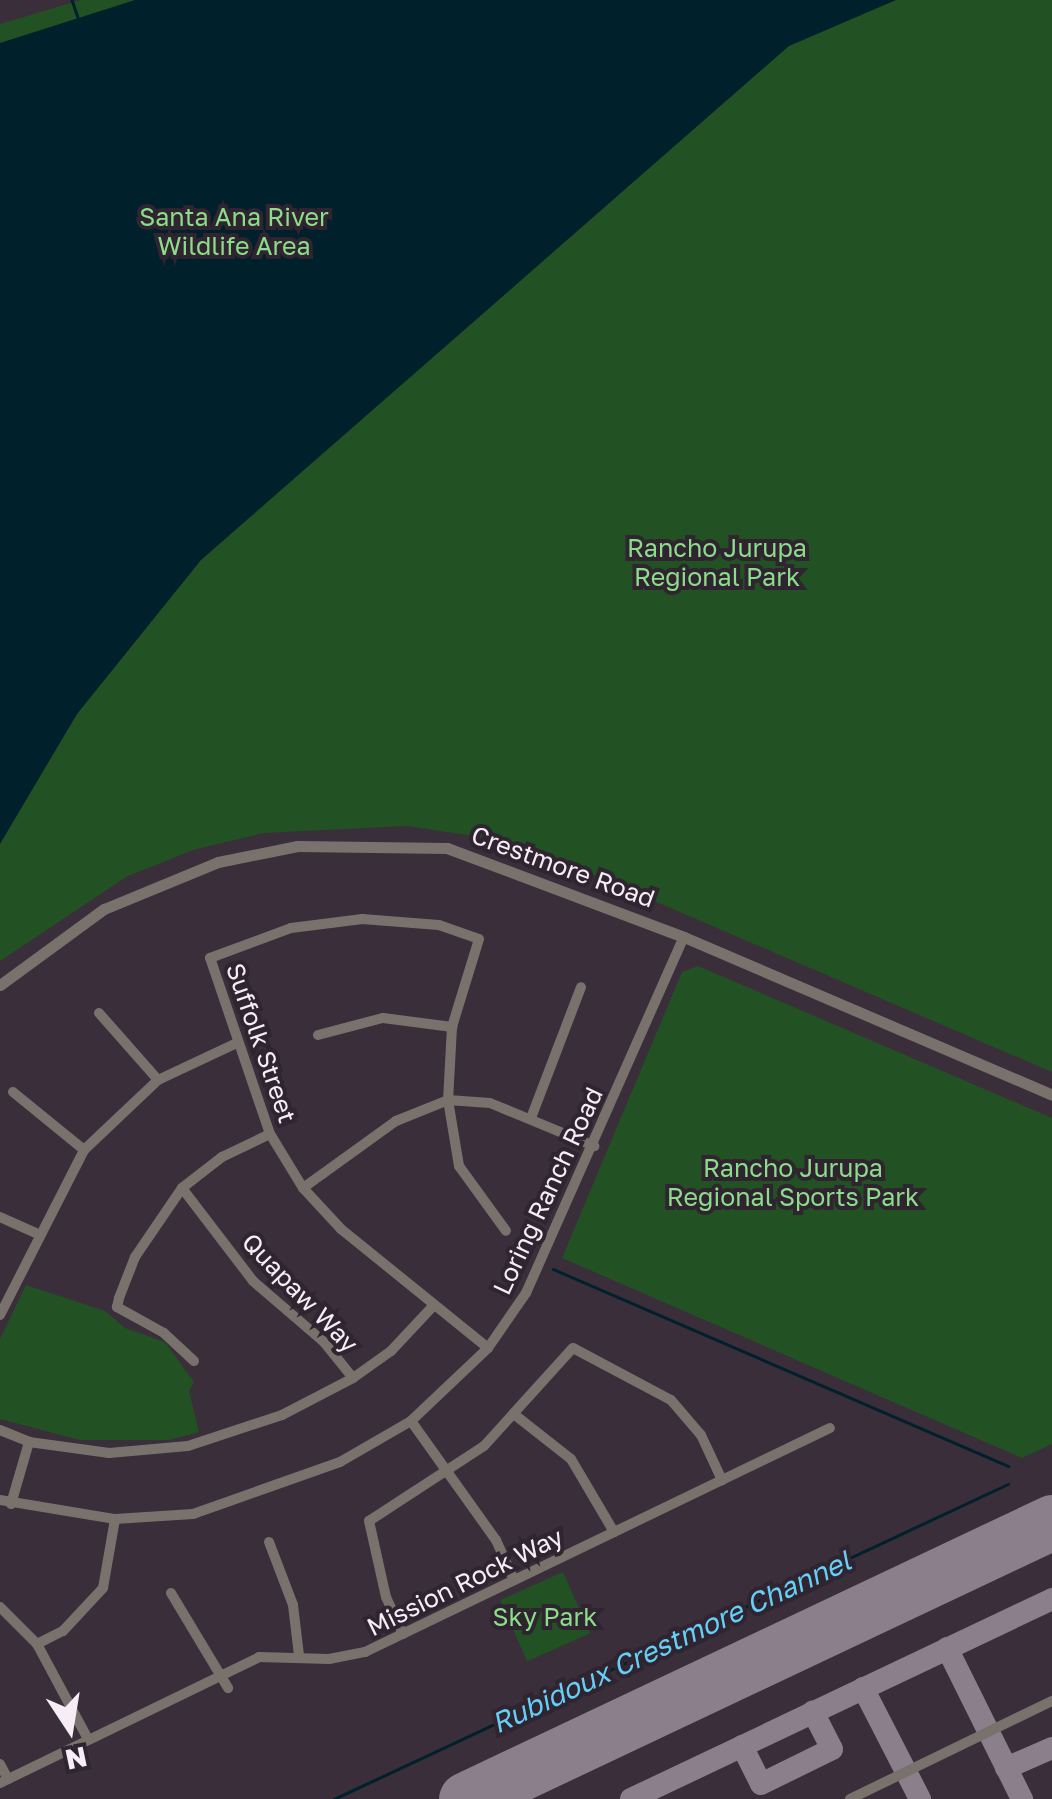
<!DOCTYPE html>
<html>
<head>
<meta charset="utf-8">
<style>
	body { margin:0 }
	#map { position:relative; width:1052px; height:1799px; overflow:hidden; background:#3a2e3b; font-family:"Golos Text",sans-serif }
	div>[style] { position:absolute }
	.green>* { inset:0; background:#225123; transform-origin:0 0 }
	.water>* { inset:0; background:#00202c }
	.stream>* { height:2.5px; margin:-1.25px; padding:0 1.25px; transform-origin:1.25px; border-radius:1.25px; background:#00202c }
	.taxiway>* { height:22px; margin:-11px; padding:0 11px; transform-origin:11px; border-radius:11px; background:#8a7f8a }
	.runway>* { height:55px; margin:-27.5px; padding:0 27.5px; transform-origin:27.5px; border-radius:27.5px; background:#8a7f8a }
	.minor>* { height:10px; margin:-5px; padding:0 5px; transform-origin:5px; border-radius:5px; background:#79726c }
	.tertiary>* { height:11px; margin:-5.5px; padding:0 5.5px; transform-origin:5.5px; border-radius:5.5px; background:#79726c }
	span { translate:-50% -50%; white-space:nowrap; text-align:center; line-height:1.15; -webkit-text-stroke:8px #302430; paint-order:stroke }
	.park-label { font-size:25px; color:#8bde89 }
	.street-label { font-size:25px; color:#f6eef6 }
	.water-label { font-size:28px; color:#64cff7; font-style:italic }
	.north { position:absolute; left:20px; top:1679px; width:100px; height:100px; -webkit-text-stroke:8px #302430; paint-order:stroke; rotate:168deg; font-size:28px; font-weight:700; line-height:40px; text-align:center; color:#f6eef6 }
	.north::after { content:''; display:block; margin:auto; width:35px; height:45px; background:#f6eef6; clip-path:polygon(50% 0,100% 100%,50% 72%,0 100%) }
</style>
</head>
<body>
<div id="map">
	<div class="green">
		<div style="clip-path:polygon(81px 0,1052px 0,1052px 1072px,573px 866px,481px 837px,407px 826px,263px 833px,193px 850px,126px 877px,0 961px,0 24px)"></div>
		<div style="clip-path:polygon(698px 966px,1052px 1118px,1052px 1444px,1022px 1458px,562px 1258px,682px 972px)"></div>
		<div style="clip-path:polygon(26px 1285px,105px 1311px,125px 1328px,165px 1342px,194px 1382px,189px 1391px,199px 1432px,169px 1440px,80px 1440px,0 1419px,0 1339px)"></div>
		<div style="left:563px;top:1572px;width:67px;height:69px;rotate:66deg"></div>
	</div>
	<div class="water">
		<div style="clip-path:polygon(135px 0,896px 0,789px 46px,201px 560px,77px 714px,0 844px,0 43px)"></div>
	</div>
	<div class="stream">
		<div style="left:72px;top:0;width:18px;rotate:71deg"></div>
		<div style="left:553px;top:1269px;width:496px;rotate:23.4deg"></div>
		<div style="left:334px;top:1799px;width:744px;rotate:-25.05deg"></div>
	</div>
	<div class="taxiway">
		<div style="left:947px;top:1648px;width:169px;rotate:63.6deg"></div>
		<div style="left:863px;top:1688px;width:125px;rotate:62.8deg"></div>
		<div style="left:742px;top:1746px;width:42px;rotate:63.4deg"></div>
		<div style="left:761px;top:1784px;width:79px;rotate:-26.2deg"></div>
		<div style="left:832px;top:1749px;width:42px;rotate:-117.2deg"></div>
		<div style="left:1006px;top:1768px;width:50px;rotate:-23.5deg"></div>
		<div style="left:631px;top:1799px;width:466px;rotate:-25.4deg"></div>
	</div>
	<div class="runway">
		<div style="left:466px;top:1799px;width:648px;rotate:-25.3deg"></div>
	</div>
	<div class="minor">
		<div style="left:99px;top:1013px;width:89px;rotate:48.6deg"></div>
		<div style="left:318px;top:1035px;width:67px;rotate:-14.7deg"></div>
		<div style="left:383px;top:1018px;width:70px;rotate:7.4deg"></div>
		<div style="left:13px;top:1092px;width:92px;rotate:39.2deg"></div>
		<div style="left:531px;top:1118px;width:140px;rotate:-69.1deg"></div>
		<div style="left:182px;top:1188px;width:117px;rotate:52.6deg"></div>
		<div style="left:253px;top:1281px;width:94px;rotate:40.7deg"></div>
		<div style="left:324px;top:1342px;width:46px;rotate:51.1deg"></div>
		<div style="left:303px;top:1188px;width:115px;rotate:-35.8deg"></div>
		<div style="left:396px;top:1121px;width:56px;rotate:-22deg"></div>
		<div style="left:448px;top:1100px;width:42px;rotate:4.1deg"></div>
		<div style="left:490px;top:1103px;width:113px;rotate:22.5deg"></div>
		<div style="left:0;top:1217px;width:42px;rotate:24.1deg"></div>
		<div style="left:0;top:1315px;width:185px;rotate:-63deg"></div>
		<div style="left:84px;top:1150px;width:102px;rotate:-43.4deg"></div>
		<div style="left:158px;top:1080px;width:87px;rotate:-25.1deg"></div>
		<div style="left:488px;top:1348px;width:189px;rotate:-141deg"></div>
		<div style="left:341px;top:1229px;width:56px;rotate:-132.8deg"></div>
		<div style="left:303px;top:1188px;width:63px;rotate:-121.4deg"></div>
		<div style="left:270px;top:1134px;width:186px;rotate:-108.8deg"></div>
		<div style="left:210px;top:958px;width:86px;rotate:-20.3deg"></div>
		<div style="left:291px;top:928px;width:72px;rotate:-7.2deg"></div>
		<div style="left:362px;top:919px;width:77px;rotate:4.5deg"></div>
		<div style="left:439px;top:925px;width:42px;rotate:19.3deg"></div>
		<div style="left:479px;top:939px;width:92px;rotate:107.1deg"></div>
		<div style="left:452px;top:1027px;width:73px;rotate:93.1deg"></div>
		<div style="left:448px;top:1100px;width:67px;rotate:80.5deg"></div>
		<div style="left:459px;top:1166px;width:80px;rotate:54.1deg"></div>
		<div style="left:194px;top:1361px;width:41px;rotate:-137deg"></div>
		<div style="left:164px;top:1333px;width:54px;rotate:-151deg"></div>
		<div style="left:117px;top:1307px;width:9px;rotate:-77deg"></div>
		<div style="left:119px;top:1298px;width:44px;rotate:-68.7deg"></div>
		<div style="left:135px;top:1257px;width:83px;rotate:-55.7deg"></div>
		<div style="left:182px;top:1188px;width:51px;rotate:-37.8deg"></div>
		<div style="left:222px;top:1157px;width:53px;rotate:-25.6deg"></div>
		<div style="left:515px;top:1415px;width:71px;rotate:38.2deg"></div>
		<div style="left:571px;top:1459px;width:85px;rotate:59.5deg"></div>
		<div style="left:411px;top:1421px;width:146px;rotate:54.5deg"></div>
		<div style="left:496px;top:1540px;width:44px;rotate:65.8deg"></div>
		<div style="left:0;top:1430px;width:31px;rotate:22deg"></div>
		<div style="left:29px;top:1442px;width:81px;rotate:7.8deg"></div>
		<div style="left:109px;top:1453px;width:79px;rotate:-5.1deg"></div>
		<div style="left:188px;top:1446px;width:99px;rotate:-18.3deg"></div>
		<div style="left:282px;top:1415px;width:80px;rotate:-27.5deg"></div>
		<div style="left:353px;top:1378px;width:47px;rotate:-35.4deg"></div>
		<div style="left:391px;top:1351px;width:63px;rotate:-46.9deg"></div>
		<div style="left:0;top:1500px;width:117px;rotate:9.4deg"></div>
		<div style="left:115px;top:1519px;width:78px;rotate:-3.7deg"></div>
		<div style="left:193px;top:1514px;width:156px;rotate:-19.5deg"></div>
		<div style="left:340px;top:1462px;width:82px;rotate:-30deg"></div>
		<div style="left:411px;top:1421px;width:106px;rotate:-43.5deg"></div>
		<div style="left:488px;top:1348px;width:67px;rotate:-55.4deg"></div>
		<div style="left:526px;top:1293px;width:389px;rotate:-66.1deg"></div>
		<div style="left:11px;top:1504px;width:65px;rotate:-73.8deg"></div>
		<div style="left:269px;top:1542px;width:67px;rotate:69.1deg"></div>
		<div style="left:293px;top:1605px;width:50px;rotate:83.2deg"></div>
		<div style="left:171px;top:1593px;width:111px;rotate:59deg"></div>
		<div style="left:0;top:1607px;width:52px;rotate:45deg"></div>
		<div style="left:37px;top:1644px;width:108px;rotate:61.8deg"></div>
		<div style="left:403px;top:1634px;width:41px;rotate:-114.7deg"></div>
		<div style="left:386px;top:1597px;width:78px;rotate:-102.6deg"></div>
		<div style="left:369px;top:1521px;width:137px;rotate:-33.1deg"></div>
		<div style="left:484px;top:1446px;width:132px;rotate:-47.8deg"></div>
		<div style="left:573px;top:1348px;width:111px;rotate:28deg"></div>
		<div style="left:671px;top:1400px;width:46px;rotate:49.4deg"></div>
		<div style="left:701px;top:1435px;width:50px;rotate:65deg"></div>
		<div style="left:37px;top:1644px;width:29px;rotate:-27deg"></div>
		<div style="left:63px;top:1631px;width:59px;rotate:-47.1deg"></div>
		<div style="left:103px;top:1588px;width:70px;rotate:-80.1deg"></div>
		<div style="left:0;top:1764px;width:17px;rotate:62deg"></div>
		<div style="left:0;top:1783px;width:288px;rotate:-25.9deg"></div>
		<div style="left:259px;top:1657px;width:70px;rotate:1.6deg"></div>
		<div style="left:329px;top:1659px;width:37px;rotate:-11deg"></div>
		<div style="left:365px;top:1652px;width:516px;rotate:-25.72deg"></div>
		<div style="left:850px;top:1799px;width:225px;rotate:-25.9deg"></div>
	</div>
	<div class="tertiary">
		<div style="left:0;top:985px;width:129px;rotate:-36.2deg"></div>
		<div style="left:104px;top:909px;width:123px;rotate:-22.4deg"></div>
		<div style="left:218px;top:862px;width:81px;rotate:-11.4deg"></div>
		<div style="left:297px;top:846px;width:150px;rotate:0.8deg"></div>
		<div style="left:447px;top:848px;width:253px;rotate:20.6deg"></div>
		<div style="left:684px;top:937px;width:400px;rotate:23.2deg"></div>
	</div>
	<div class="park-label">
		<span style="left:234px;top:232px">Santa Ana River<br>Wildlife Area</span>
		<span style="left:717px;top:563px">Rancho Jurupa<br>Regional Park</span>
		<span style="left:793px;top:1183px">Rancho Jurupa<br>Regional Sports Park</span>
		<span style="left:545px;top:1617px">Sky Park</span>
	</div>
	<div class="street-label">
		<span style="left:563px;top:867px;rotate:20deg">Crestmore Road</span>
		<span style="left:261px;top:1043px;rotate:71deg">Suffolk Street</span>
		<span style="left:548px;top:1191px;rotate:-65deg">Loring Ranch Road</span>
		<span style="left:300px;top:1293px;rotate:46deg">Quapaw Way</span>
		<span style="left:465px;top:1582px;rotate:-26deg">Mission Rock Way</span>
	</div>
	<div class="water-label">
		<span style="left:671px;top:1642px;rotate:-25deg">Rubidoux Crestmore Channel</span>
	</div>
	<div class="north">N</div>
</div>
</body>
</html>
